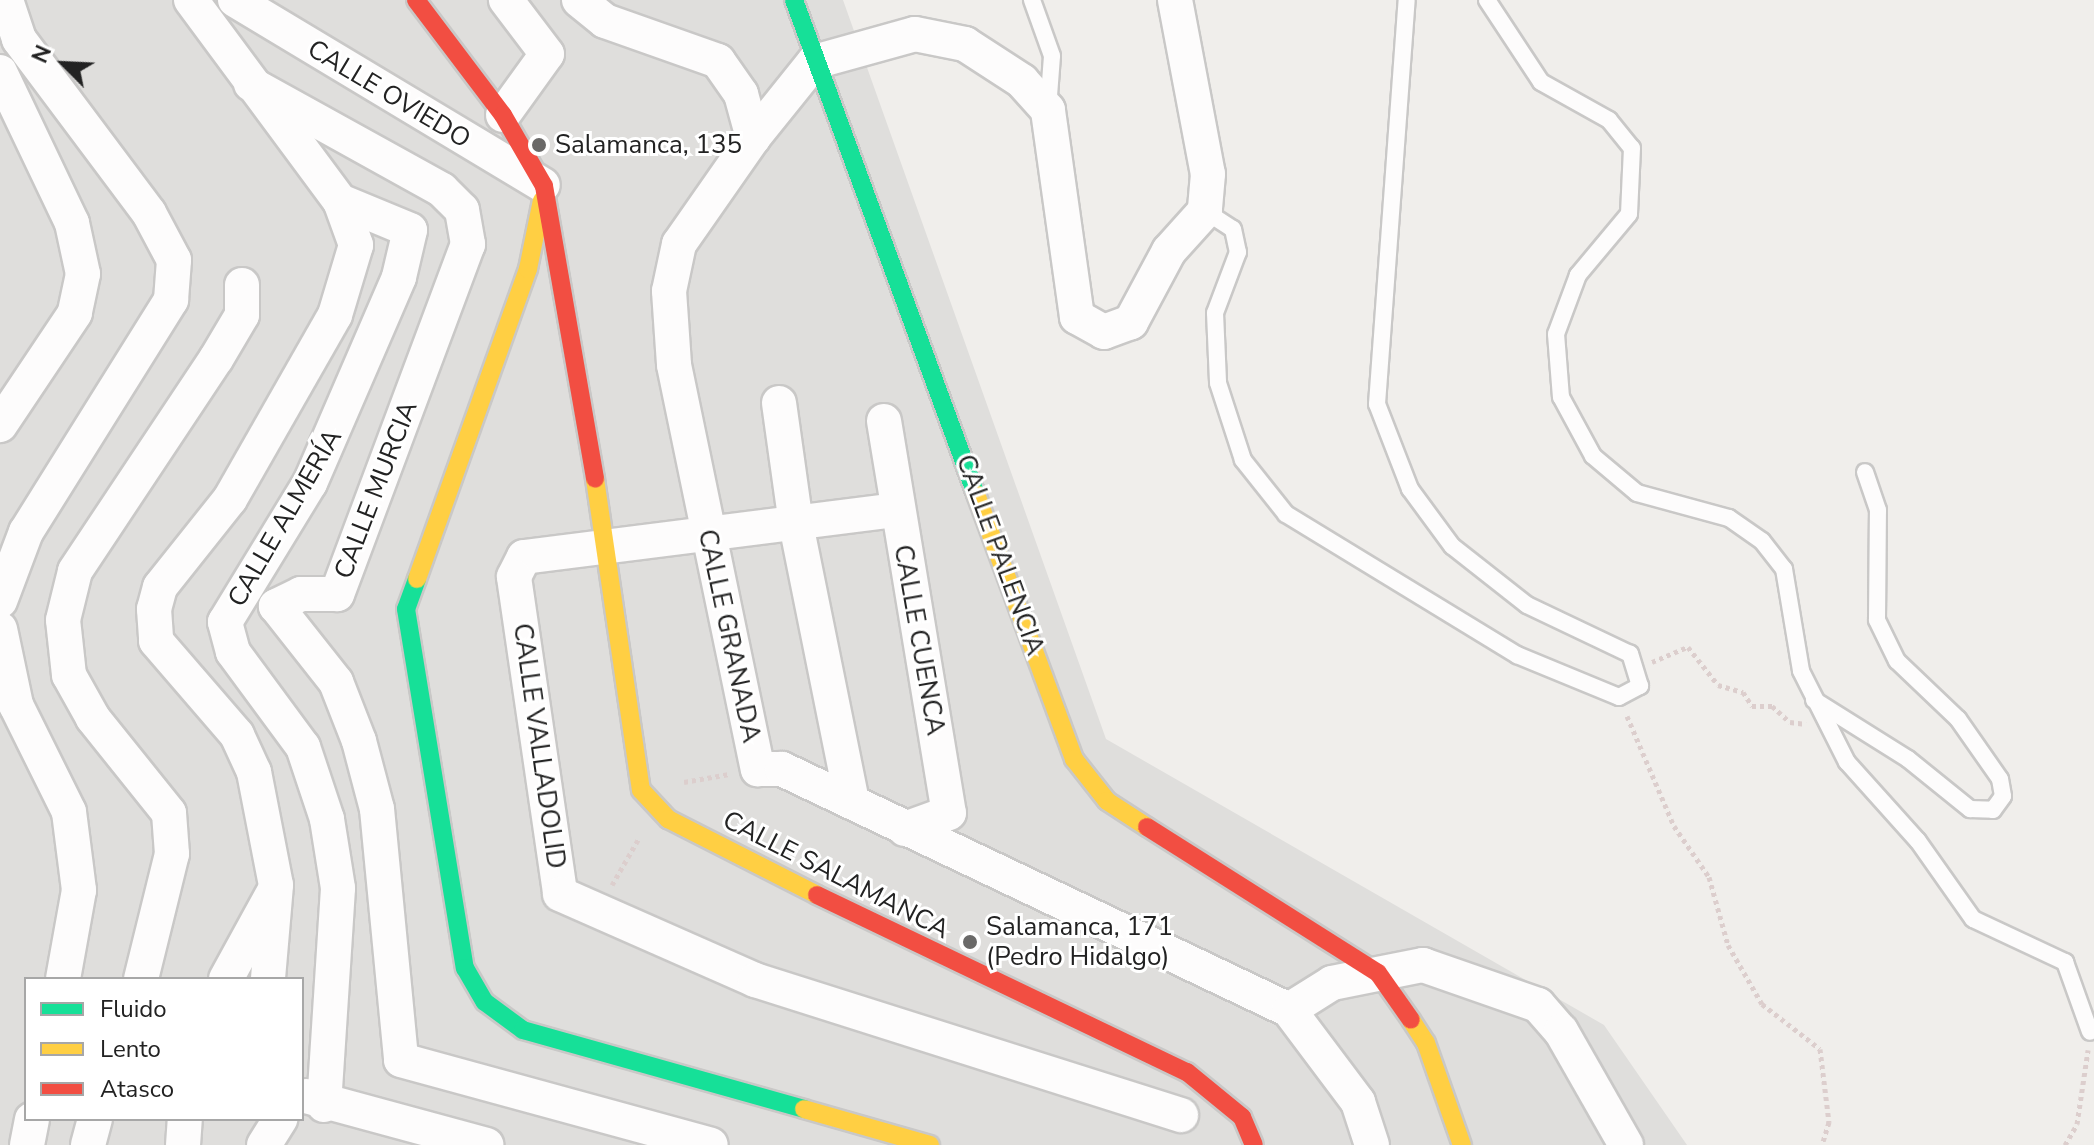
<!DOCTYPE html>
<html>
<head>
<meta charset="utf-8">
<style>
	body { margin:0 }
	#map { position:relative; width:2094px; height:1145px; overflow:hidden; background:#f0eeeb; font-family:"Nunito Sans",sans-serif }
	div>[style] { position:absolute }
	.residential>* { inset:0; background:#dfdedc }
	.path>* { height:5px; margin-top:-2.5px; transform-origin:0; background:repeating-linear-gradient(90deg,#dccecd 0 4px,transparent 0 8px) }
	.roads { filter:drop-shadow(2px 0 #c9c8c7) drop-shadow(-2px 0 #c9c8c7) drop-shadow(0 2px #c9c8c7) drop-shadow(0 -2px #c9c8c7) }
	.lane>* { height:16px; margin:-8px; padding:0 8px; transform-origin:8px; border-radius:8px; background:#fdfcfc }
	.street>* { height:34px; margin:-17px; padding:0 17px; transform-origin:17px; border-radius:17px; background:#fdfcfc }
	.fast>* { height:18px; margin:-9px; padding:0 9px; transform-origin:9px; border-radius:9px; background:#16e098 }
	.slow>* { height:18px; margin:-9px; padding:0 9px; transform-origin:9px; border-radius:9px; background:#ffcf43 }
	.jam>* { height:18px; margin:-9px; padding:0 9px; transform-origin:9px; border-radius:9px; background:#f24e42 }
	.dots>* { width:22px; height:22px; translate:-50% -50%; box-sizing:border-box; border:4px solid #fff; border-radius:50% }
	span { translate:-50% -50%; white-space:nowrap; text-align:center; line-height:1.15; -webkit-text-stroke:6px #fff; paint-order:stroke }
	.street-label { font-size:26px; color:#222 }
	.poi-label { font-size:26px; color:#222 }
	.left { translate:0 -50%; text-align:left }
	.legend { position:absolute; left:24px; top:977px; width:280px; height:144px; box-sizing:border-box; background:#fff; border:2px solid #a7a7a7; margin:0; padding:10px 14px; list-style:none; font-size:24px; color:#222 }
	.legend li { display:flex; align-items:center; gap:16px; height:40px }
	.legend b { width:40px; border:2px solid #a7a7a7 }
	.north { position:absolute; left:24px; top:24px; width:80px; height:80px; -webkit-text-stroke:6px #fff; paint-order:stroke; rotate:294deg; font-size:22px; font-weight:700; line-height:32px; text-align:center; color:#222 }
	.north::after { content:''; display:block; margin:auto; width:28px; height:36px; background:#222; clip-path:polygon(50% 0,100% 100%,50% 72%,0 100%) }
</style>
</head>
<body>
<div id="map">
	<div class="residential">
		<div style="clip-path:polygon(evenodd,0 0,843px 0,1106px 739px,1604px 1025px,1687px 1145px,0 1145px,0 0,26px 979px,302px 979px,302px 1119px,26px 1119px,26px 979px)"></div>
	</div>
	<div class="path">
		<div style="left:1652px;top:662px;width:39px;rotate:-23deg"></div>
		<div style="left:1688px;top:647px;width:48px;rotate:51.7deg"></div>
		<div style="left:1718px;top:685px;width:26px;rotate:16deg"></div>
		<div style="left:1743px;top:692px;width:17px;rotate:57deg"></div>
		<div style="left:1752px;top:706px;width:20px"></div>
		<div style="left:1772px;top:706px;width:24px;rotate:42deg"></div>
		<div style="left:1790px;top:722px;width:16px;rotate:7deg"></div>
		<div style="left:1627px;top:716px;width:120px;rotate:66.9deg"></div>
		<div style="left:1674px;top:826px;width:62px;rotate:55.5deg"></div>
		<div style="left:1709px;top:877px;width:71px;rotate:74.4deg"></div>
		<div style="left:1728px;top:945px;width:68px;rotate:60deg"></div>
		<div style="left:1762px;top:1004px;width:73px;rotate:37.8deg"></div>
		<div style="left:1820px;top:1049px;width:74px;rotate:83deg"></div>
		<div style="left:1829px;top:1122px;width:24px;rotate:107deg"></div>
		<div style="left:684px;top:782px;width:46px;rotate:-10.1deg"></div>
		<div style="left:612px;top:885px;width:54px;rotate:-60.1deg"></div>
		<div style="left:2065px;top:1145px;width:24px;rotate:-60deg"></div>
		<div style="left:2077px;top:1124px;width:75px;rotate:-81.5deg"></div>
	</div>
	<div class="roads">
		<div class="lane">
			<div style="left:1032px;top:0;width:59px;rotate:70.3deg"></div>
			<div style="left:1052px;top:56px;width:53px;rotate:94.3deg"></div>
			<div style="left:1487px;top:0;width:98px;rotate:56.6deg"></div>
			<div style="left:1541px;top:82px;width:78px;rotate:29.2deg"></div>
			<div style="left:1609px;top:120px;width:36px;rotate:51deg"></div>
			<div style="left:1632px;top:148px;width:66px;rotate:92.6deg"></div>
			<div style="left:1629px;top:214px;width:80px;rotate:129.9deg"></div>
			<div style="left:1578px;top:275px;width:63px;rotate:110.4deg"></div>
			<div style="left:1556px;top:334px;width:63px;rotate:85.5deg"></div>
			<div style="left:1561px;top:397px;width:67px;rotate:61.5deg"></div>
			<div style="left:1593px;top:456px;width:57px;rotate:40.1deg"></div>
			<div style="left:1637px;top:493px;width:95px;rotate:15.2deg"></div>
			<div style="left:1729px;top:518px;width:40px;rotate:34.9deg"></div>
			<div style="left:1762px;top:541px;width:36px;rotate:52deg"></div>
			<div style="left:1784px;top:569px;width:103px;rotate:80.5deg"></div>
			<div style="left:1801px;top:671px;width:102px;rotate:63.2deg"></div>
			<div style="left:1847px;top:762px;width:106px;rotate:48.1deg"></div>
			<div style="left:1918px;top:841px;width:95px;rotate:54.8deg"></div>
			<div style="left:1973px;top:919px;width:102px;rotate:25.1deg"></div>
			<div style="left:2065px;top:962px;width:74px;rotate:70.3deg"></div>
			<div style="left:1205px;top:211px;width:33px;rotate:33deg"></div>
			<div style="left:1233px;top:229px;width:24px;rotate:78deg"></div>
			<div style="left:1238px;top:252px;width:65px;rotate:110.7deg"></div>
			<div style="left:1215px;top:313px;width:70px;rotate:87.5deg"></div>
			<div style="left:1218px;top:383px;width:81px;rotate:72deg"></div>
			<div style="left:1243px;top:460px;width:69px;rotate:51.5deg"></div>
			<div style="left:1286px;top:514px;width:271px;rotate:31.4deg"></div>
			<div style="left:1517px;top:655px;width:110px;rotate:22.4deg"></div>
			<div style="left:1619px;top:697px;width:24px;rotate:-28deg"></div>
			<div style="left:1640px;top:686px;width:34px;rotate:-107deg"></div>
			<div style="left:1630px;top:654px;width:114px;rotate:-154.6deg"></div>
			<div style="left:1527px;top:605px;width:95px;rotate:-141.8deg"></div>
			<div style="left:1452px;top:546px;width:71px;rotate:-126.4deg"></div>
			<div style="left:1410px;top:489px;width:91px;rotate:-111.2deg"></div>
			<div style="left:1377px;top:404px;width:405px;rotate:-85.8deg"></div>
			<div style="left:1814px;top:700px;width:111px;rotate:32.1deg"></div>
			<div style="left:1908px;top:759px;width:80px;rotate:38.9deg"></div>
			<div style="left:1970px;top:809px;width:23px;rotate:2deg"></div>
			<div style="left:1993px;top:810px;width:17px;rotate:-54deg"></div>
			<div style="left:2003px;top:796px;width:17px;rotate:-100deg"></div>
			<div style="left:2000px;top:779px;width:73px;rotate:-125deg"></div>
			<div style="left:1958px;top:719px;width:84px;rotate:-136.4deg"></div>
			<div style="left:1897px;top:661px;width:46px;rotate:-116deg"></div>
			<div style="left:1877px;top:620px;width:110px;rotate:-89.5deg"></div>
			<div style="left:1878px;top:510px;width:40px;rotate:-108.9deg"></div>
		</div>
		<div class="street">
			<div style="left:191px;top:0;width:250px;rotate:53.5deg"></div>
			<div style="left:340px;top:201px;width:47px;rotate:70deg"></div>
			<div style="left:356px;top:245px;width:73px;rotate:106.7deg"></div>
			<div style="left:335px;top:315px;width:212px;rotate:119.7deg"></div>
			<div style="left:230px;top:499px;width:112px;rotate:128.5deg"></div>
			<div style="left:160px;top:587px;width:23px;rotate:105deg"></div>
			<div style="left:154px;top:609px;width:32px;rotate:86deg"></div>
			<div style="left:156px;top:641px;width:124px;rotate:49.2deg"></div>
			<div style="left:237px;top:735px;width:41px;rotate:65.3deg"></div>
			<div style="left:254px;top:772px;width:115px;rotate:79deg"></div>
			<div style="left:276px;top:885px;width:94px;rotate:94.9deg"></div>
			<div style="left:235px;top:0;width:359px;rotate:31deg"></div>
			<div style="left:579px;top:0;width:33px;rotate:39deg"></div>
			<div style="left:605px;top:21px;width:120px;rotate:19.5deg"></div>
			<div style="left:718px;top:61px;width:40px;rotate:55.1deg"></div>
			<div style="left:741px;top:94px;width:46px;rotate:74.7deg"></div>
			<div style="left:1175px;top:0;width:177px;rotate:79.3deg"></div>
			<div style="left:1208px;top:174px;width:37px;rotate:95deg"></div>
			<div style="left:1205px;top:211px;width:54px;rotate:132deg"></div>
			<div style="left:1169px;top:251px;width:81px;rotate:118.2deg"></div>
			<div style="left:1131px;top:322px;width:29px;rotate:160deg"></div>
			<div style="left:1104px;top:332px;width:31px;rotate:-151deg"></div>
			<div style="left:1077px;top:317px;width:209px;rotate:-98deg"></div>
			<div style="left:1048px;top:110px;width:39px;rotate:-132deg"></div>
			<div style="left:1022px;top:81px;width:68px;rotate:-147deg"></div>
			<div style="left:965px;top:44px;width:51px;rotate:-168.7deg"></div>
			<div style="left:915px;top:34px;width:105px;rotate:164.5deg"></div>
			<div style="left:814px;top:62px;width:97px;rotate:128.8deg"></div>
			<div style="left:753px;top:138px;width:129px;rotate:124.9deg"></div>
			<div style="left:679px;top:244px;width:48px;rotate:102deg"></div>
			<div style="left:669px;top:291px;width:74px;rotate:86.1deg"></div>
			<div style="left:674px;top:365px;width:413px;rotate:78.3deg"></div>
			<div style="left:758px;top:769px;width:24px"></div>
			<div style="left:782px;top:769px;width:561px;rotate:25.42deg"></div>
			<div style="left:1289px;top:1010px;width:115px;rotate:53.1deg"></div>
			<div style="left:1358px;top:1102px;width:45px;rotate:72deg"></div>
			<div style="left:0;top:72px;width:167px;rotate:64.5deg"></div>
			<div style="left:72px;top:223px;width:52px;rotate:77.8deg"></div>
			<div style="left:83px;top:274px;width:40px;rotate:102deg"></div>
			<div style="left:75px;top:313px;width:135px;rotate:123.8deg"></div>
			<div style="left:251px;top:84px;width:218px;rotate:29deg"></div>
			<div style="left:442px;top:190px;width:28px;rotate:45deg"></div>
			<div style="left:462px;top:210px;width:35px;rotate:80deg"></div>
			<div style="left:468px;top:244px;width:374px;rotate:110.5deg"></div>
			<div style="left:337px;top:594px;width:36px;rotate:180deg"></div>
			<div style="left:301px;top:594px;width:28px;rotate:154deg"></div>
			<div style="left:276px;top:606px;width:97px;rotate:51.7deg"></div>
			<div style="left:336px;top:682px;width:63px;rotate:68.7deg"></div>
			<div style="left:359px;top:741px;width:70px;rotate:75.2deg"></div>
			<div style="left:377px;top:809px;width:252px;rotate:84.5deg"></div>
			<div style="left:401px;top:1060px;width:321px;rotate:15.3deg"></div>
			<div style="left:503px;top:115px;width:75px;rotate:-54.2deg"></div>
			<div style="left:547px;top:54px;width:68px;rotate:-127.2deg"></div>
			<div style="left:779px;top:403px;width:122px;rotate:82deg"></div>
			<div style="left:796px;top:524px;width:284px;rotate:78.6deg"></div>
			<div style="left:884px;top:421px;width:397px;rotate:80.6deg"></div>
			<div style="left:949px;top:813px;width:47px;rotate:160deg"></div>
			<div style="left:896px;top:510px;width:375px;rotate:172.8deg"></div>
			<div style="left:524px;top:557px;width:22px;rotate:117deg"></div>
			<div style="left:514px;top:577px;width:320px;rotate:81.7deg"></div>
			<div style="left:560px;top:894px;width:213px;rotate:23.8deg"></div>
			<div style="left:755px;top:980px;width:447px;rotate:17.6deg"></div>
			<div style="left:0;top:601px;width:74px;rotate:-69.4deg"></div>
			<div style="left:26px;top:532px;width:274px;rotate:-58deg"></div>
			<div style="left:171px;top:300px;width:40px;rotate:-85.7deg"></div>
			<div style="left:174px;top:260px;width:53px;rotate:-118deg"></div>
			<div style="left:149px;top:213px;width:217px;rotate:-126.8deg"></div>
			<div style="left:19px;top:39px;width:41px;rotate:-108.4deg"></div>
			<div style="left:0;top:629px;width:78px;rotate:78.1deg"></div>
			<div style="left:16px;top:705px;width:119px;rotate:63.6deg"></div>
			<div style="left:69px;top:812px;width:79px;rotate:82.7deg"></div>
			<div style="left:79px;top:890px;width:90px;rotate:100.2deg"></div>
			<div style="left:141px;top:979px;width:129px;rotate:-76.1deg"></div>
			<div style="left:172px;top:854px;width:41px;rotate:-94.2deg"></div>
			<div style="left:169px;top:813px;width:122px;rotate:-128.7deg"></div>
			<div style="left:93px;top:718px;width:49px;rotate:-119.2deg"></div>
			<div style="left:69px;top:675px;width:55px;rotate:-96.2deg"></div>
			<div style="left:63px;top:620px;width:50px;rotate:-76.2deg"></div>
			<div style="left:75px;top:571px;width:255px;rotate:-56.4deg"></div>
			<div style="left:216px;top:359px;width:51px;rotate:-59.4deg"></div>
			<div style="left:242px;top:315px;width:30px;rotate:-90deg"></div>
			<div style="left:226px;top:979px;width:98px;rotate:-61.3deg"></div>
			<div style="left:1289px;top:1010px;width:51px;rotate:-32.1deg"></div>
			<div style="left:1332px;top:983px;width:93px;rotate:-11.2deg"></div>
			<div style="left:1423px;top:965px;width:122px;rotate:19.2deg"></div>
			<div style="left:1538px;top:1005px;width:35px;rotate:49deg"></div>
			<div style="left:1561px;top:1031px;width:131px;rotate:60.3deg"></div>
			<div style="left:306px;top:1096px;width:187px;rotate:15.2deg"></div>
			<div style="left:324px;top:1105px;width:217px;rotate:-86.3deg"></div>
			<div style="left:338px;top:888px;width:70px;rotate:-99.1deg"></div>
			<div style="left:327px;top:819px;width:76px;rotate:-108.4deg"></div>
			<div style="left:303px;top:747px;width:118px;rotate:-126.4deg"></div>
			<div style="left:233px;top:652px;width:31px;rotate:-105deg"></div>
			<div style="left:225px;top:622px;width:163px;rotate:-58.6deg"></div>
			<div style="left:310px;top:483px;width:224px;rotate:-66.6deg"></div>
			<div style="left:399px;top:277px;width:48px;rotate:-76.8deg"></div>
			<div style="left:410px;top:230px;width:76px;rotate:-157.5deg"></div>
			<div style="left:27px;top:1145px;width:26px;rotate:-79deg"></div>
			<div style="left:88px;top:1145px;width:27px;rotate:-75deg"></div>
			<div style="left:183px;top:1145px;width:26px;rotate:-86deg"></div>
			<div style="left:264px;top:1145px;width:31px;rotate:-58deg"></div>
		</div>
		<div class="fast">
			<div style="left:794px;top:0;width:526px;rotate:69.78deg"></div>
			<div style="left:417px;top:579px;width:32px;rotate:110deg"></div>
			<div style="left:406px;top:609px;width:364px;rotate:80.7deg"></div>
			<div style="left:465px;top:968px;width:39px;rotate:60deg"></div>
			<div style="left:485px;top:1002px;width:47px;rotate:36.4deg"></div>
			<div style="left:523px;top:1030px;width:292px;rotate:15.7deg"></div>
		</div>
		<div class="slow">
			<div style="left:595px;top:479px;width:314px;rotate:81.6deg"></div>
			<div style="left:641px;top:790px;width:40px;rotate:47deg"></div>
			<div style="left:668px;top:819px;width:167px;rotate:27deg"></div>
			<div style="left:976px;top:494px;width:283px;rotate:69.7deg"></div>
			<div style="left:1074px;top:759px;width:53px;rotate:51.8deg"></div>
			<div style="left:1107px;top:801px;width:48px;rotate:33deg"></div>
			<div style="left:417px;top:579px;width:329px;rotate:-70.3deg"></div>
			<div style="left:528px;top:269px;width:70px;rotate:-78.5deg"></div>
			<div style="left:1411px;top:1020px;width:27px;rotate:57deg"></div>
			<div style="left:1426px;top:1043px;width:108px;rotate:70.6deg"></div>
			<div style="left:804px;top:1109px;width:131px;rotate:15.9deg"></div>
		</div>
		<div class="jam">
			<div style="left:416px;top:0;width:144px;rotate:52.9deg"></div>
			<div style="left:503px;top:115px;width:82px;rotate:60deg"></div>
			<div style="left:544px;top:186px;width:297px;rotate:80.1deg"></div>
			<div style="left:1147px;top:827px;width:273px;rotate:32.3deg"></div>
			<div style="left:1378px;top:973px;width:57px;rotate:54.9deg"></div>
			<div style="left:817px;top:895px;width:410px;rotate:25.6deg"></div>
			<div style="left:1187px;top:1072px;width:71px;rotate:39.3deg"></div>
			<div style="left:1242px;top:1117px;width:30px;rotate:67deg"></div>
		</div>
	</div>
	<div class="dots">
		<div style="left:539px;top:145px;background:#6a6968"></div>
		<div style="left:970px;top:942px;background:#6a6968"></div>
	</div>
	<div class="street-label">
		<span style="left:389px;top:94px;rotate:31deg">CALLE OVIEDO</span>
		<span style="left:376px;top:490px;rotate:-69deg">CALLE MURCIA</span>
		<span style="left:285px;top:518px;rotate:-60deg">CALLE ALMERÍA</span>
		<span style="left:1000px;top:555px;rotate:70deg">CALLE PALENCIA</span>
		<span style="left:729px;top:636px;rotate:78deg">CALLE GRANADA</span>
		<span style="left:919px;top:640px;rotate:80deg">CALLE CUENCA</span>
		<span style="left:539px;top:746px;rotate:82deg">CALLE VALLADOLID</span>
		<span style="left:836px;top:875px;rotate:27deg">CALLE SALAMANCA</span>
	</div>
	<div class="poi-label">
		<span class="left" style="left:555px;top:145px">Salamanca, 135</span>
		<span class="left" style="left:986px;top:942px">Salamanca, 171<br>(Pedro Hidalgo)</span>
	</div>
	<ul class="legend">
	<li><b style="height:10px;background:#16e098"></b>Fluido</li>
	<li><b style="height:10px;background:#ffcf43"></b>Lento</li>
	<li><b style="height:10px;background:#f24e42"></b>Atasco</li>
	</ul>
	<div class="north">N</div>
</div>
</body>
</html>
